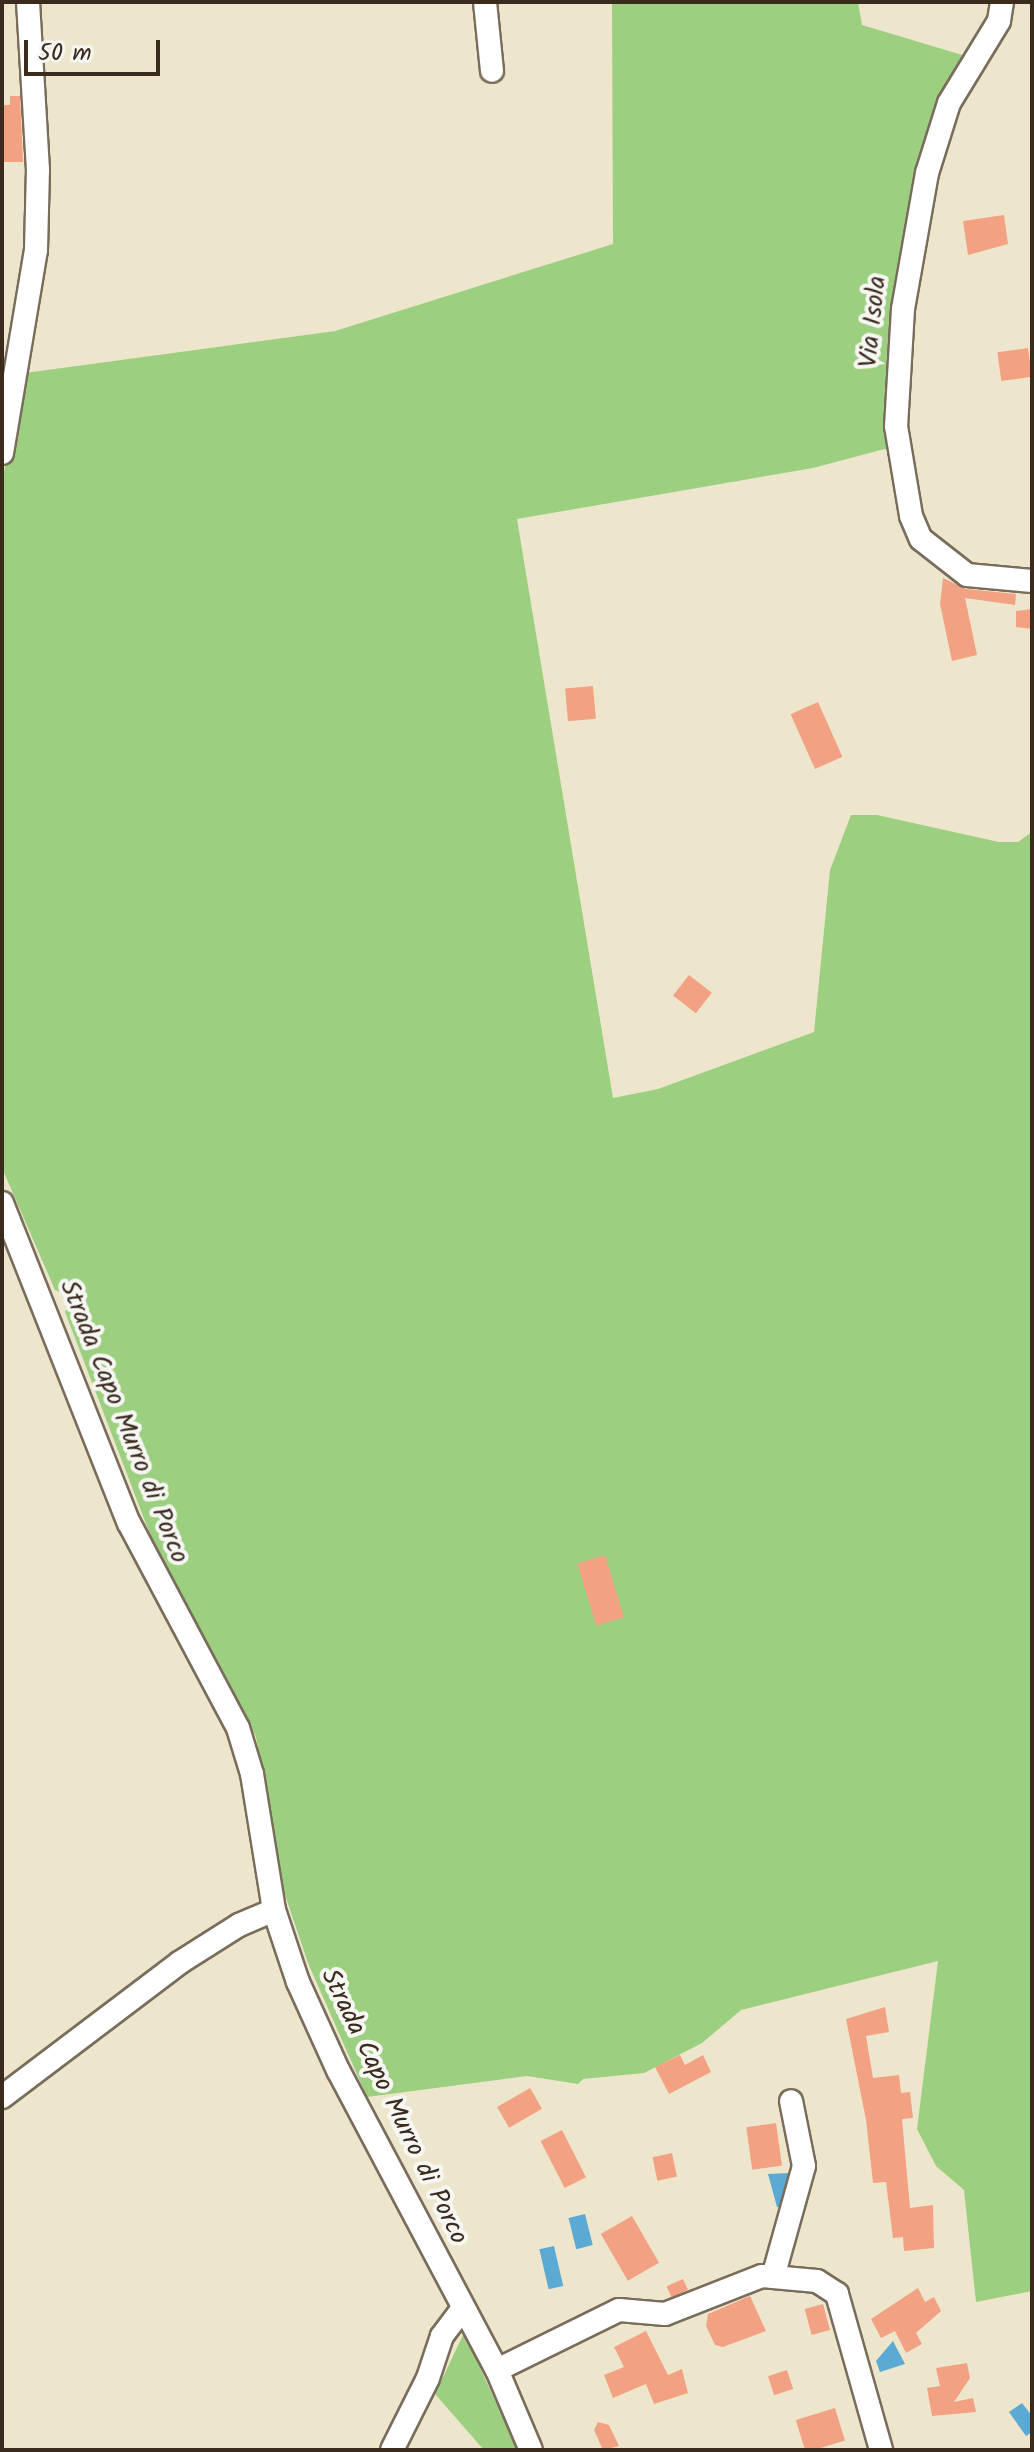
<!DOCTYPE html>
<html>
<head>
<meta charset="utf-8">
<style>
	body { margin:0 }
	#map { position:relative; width:1034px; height:2452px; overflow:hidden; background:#ede6cc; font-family:Kalam,sans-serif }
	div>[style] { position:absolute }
	.green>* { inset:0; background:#9cd080 }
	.water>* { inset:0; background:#5aaad4; transform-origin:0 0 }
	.building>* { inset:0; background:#f2a283; transform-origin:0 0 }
	.roads { filter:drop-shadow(2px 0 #796c5b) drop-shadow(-2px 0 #796c5b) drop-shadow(0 2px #796c5b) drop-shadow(0 -2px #796c5b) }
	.minor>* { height:22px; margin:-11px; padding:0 11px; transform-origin:11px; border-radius:11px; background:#fff }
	span { translate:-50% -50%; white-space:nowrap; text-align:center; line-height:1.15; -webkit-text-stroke:8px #f6f6f2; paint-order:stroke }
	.street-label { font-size:26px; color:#3b2a1e }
	.frame { position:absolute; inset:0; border:4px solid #3b2a1e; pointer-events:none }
	.scale { position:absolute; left:24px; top:40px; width:136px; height:36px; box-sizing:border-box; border:4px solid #3b2a1e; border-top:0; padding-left:10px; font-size:24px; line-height:28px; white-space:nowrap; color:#3b2a1e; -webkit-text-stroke:6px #f6f6f2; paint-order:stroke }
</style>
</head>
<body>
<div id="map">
	<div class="green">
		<div style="clip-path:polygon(612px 2px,858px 2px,862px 25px,969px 57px,947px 88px,892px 447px,813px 468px,517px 519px,613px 1098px,658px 1089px,814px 1032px,830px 870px,851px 815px,877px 815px,999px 842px,1018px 842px,1032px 832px,1032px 2291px,976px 2302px,964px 2190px,936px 2166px,917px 2129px,938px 1961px,741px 2010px,702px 2043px,644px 2073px,583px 2079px,578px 2084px,527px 2076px,367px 2097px,308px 1963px,283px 1889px,256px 1737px,153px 1542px,65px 1312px,70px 1303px,66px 1294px,55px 1290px,2px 1168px,2px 481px,25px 373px,335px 331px,613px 244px)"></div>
		<div style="clip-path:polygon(464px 2333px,518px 2450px,484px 2450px,435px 2394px)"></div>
	</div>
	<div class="water">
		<div style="clip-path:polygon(790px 2173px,784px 2207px,777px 2207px,768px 2174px)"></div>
		<div style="left:585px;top:2214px;width:32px;height:17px;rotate:76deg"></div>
		<div style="left:554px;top:2246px;width:41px;height:15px;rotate:77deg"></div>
		<div style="clip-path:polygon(893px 2341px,905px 2364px,880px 2372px,876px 2361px)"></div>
		<div style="clip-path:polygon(1022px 2403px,1032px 2416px,1032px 2432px,1026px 2436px,1009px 2412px)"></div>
	</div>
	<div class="building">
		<div style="clip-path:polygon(10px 96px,20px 96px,23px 162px,2px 162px,2px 105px,10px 105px)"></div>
		<div style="clip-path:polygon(1004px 215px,1008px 244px,968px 255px,963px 221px)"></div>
		<div style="left:1028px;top:348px;width:29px;height:31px;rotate:82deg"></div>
		<div style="clip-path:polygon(943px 578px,966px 589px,1016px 594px,1015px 605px,965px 598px,977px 655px,952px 661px,940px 604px)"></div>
		<div style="clip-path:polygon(1032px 609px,1032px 629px,1016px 627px,1016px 611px)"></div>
		<div style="left:593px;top:686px;width:33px;height:28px;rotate:85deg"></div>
		<div style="left:818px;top:702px;width:60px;height:30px;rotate:66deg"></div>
		<div style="left:689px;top:975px;width:29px;height:26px;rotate:38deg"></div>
		<div style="left:605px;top:1555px;width:65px;height:29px;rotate:73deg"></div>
		<div style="clip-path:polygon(885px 2007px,889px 2032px,866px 2036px,873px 2078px,899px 2075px,901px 2093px,910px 2092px,913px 2118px,902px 2119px,910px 2208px,933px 2205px,934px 2248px,904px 2251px,903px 2237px,893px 2238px,886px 2182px,873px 2183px,866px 2120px,846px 2019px)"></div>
		<div style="clip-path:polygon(680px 2055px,685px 2065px,703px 2055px,711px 2072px,669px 2094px,655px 2067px)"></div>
		<div style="left:530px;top:2088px;width:24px;height:38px;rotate:60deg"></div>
		<div style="left:776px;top:2123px;width:43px;height:30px;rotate:82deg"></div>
		<div style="left:562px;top:2130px;width:53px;height:24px;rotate:63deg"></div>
		<div style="left:672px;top:2153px;width:24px;height:20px;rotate:78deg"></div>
		<div style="left:632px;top:2216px;width:54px;height:36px;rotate:60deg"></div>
		<div style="left:683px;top:2279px;width:12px;height:18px;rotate:66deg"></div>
		<div style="clip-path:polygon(918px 2288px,925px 2302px,934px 2297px,941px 2311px,916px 2333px,922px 2344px,906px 2353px,895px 2331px,881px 2338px,871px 2319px)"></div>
		<div style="clip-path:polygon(750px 2296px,766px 2331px,723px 2347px,715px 2345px,706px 2326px,708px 2314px)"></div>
		<div style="left:823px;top:2304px;width:27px;height:19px;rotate:75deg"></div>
		<div style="clip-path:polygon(646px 2331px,668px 2375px,682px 2369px,688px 2393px,654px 2404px,646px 2384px,613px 2398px,604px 2375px,624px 2367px,614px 2347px)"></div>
		<div style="clip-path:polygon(967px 2363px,970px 2378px,954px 2402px,973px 2398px,976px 2412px,932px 2416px,927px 2388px,940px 2386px,936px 2368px)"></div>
		<div style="left:787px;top:2370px;width:20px;height:20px;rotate:72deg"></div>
		<div style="left:835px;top:2408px;width:34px;height:41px;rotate:73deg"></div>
		<div style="clip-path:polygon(598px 2422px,609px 2425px,619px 2446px,603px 2450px,594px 2430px)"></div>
	</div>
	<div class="roads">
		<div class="minor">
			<div style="left:485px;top:2px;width:69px;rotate:84.2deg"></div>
			<div style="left:1002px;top:2px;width:19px;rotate:99deg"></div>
			<div style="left:999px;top:21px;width:96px;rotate:121.4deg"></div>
			<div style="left:949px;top:103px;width:73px;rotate:107.4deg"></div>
			<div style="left:927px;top:173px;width:138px;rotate:100deg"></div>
			<div style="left:903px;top:309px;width:117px;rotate:93.4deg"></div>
			<div style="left:896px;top:426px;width:91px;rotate:80.5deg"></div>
			<div style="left:911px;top:516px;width:25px;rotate:67deg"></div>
			<div style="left:921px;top:539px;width:58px;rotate:38deg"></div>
			<div style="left:967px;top:575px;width:65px;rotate:5.3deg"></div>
			<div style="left:2px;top:453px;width:206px;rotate:-80.5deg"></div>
			<div style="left:36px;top:250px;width:80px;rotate:-88.6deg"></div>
			<div style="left:38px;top:170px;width:168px;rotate:-93.4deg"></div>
			<div style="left:2px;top:1203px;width:344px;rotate:68.4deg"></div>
			<div style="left:129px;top:1523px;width:232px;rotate:62deg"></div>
			<div style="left:238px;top:1728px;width:48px;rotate:73.1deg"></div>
			<div style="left:252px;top:1774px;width:138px;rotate:80.8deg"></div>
			<div style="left:274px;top:1910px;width:76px;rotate:71.6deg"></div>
			<div style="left:298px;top:1982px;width:97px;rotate:65.6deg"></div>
			<div style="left:338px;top:2070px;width:340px;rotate:62.1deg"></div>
			<div style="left:497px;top:2370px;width:87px;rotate:67deg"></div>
			<div style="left:2px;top:2097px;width:222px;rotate:-37.1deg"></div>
			<div style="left:179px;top:1963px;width:71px;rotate:-32.3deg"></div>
			<div style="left:239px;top:1925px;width:38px;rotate:-23deg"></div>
			<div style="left:773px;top:2277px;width:115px;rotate:-74.4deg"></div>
			<div style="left:804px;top:2166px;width:66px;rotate:-101.3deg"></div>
			<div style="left:497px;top:2370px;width:136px;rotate:-26.2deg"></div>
			<div style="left:619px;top:2310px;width:46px;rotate:5deg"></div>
			<div style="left:665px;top:2314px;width:104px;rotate:-21.4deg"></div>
			<div style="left:762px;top:2276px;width:55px;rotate:5.2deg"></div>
			<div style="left:817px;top:2281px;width:24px;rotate:33deg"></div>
			<div style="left:837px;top:2294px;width:162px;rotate:74.2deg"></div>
			<div style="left:392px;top:2450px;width:80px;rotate:-63.4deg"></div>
			<div style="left:428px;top:2378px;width:44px;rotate:-71.6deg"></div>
			<div style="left:442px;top:2336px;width:35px;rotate:-53deg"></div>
		</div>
	</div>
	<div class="street-label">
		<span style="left:874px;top:322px;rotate:-84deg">Via Isola</span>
		<span style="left:123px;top:1422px;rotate:68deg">Strada Capo Murro di Porco</span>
		<span style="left:393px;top:2107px;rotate:64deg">Strada Capo Murro di Porco</span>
	</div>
	<div class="frame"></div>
	<div class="scale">50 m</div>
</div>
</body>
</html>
